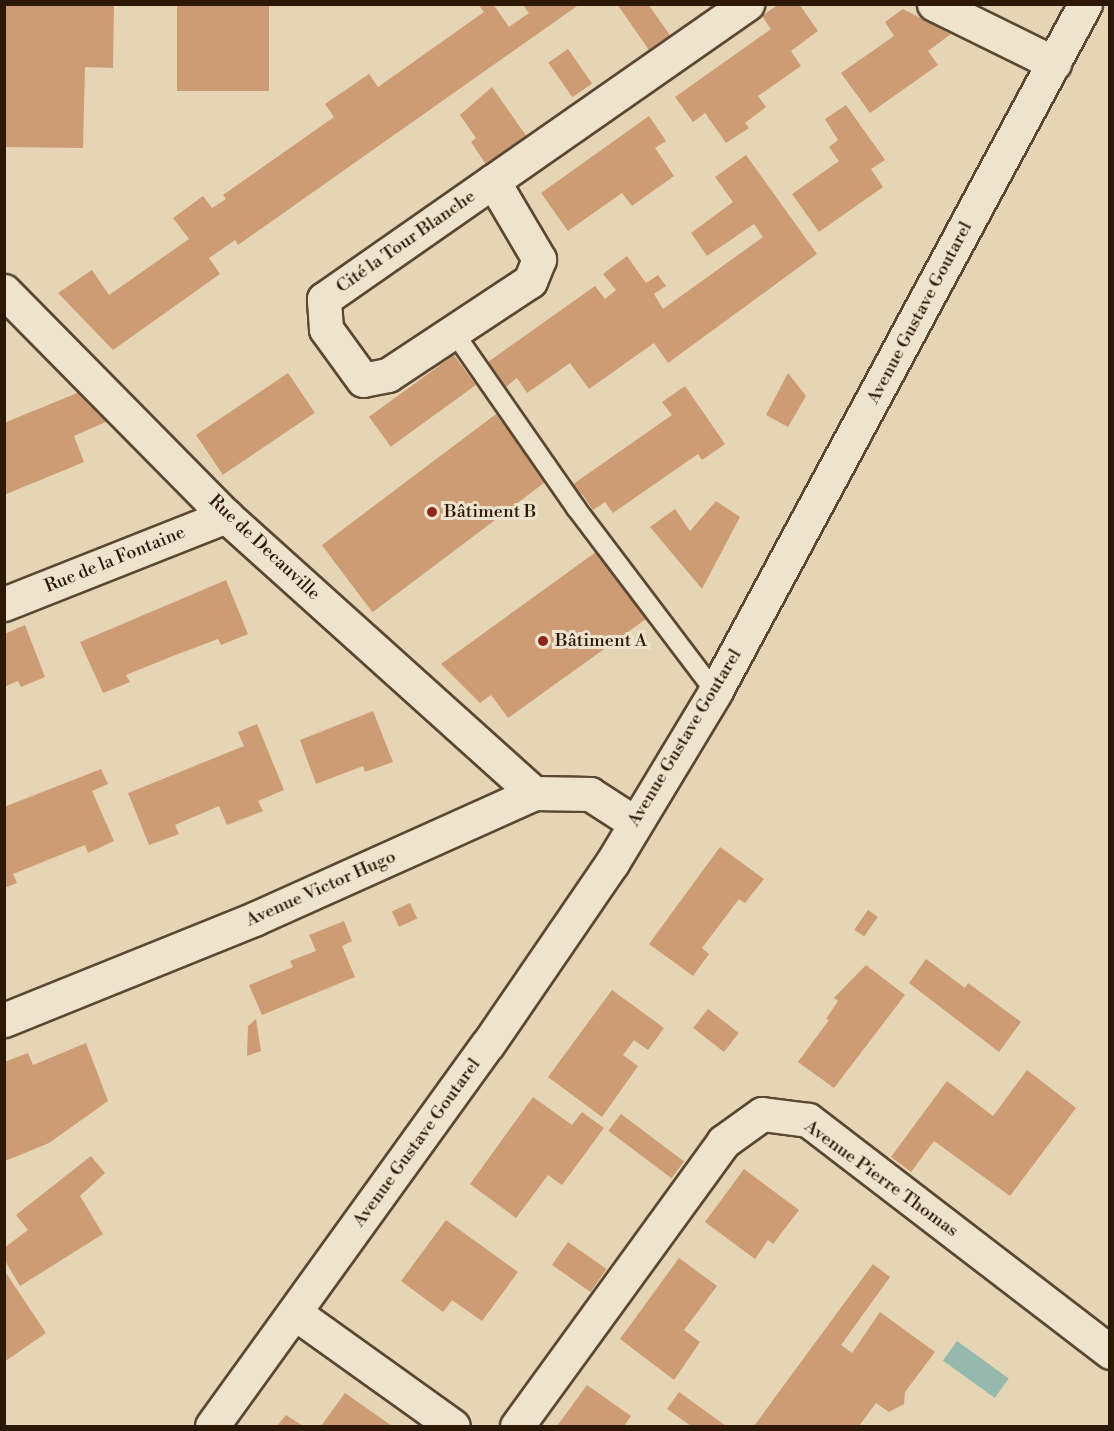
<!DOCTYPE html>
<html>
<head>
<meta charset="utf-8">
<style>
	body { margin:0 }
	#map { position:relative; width:1114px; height:1431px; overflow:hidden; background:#e5d5b4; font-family:"Libre Bodoni",serif }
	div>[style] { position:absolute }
	.water>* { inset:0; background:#96b9ad; transform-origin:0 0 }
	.building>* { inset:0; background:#ce9c74; transform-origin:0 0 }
	.roads { filter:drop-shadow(2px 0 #5b4732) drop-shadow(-2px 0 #5b4732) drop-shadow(0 2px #5b4732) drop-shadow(0 -2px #5b4732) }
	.lane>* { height:18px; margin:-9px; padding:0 9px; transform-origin:9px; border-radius:9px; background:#eee4ce }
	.street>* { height:33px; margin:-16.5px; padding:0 16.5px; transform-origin:16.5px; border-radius:16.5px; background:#eee4ce }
	.dots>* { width:16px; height:16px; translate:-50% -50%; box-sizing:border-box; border:3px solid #eee4ce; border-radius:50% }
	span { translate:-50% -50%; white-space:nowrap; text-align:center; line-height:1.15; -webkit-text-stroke:6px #eee4ce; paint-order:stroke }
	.street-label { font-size:18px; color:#2d1806 }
	.poi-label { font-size:18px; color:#2d1806 }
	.left { translate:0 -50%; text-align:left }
	.frame { position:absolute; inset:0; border:6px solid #2d1806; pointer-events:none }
</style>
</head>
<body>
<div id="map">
	<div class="water">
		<div style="left:957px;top:1341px;width:64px;height:24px;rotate:36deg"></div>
	</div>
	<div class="building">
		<div style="clip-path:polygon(4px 4px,114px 4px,113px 68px,85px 67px,83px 148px,4px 147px)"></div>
		<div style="left:177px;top:4px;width:92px;height:87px"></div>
		<div style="clip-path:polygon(478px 4px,493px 4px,509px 27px,529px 13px,522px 4px,580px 4px,238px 245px,235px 240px,209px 258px,220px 274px,113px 350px,58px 293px,92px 270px,109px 295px,189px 239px,173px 218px,203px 196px,212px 208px,226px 199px,223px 195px,334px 117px,325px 104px,369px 74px,378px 87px,484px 12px)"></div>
		<div style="clip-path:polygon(617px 4px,648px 4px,670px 35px,649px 50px)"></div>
		<div style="clip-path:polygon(779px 4px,799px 4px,818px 31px,791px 51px,801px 66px,758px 96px,766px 107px,745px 123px,749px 128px,726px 143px,705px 113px,693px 122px,675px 97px,771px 29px,762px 16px)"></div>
		<div style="clip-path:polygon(903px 9px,951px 34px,928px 51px,938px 65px,870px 113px,841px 73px,894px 36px,885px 22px)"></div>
		<div style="left:568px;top:49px;width:42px;height:24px;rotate:55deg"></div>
		<div style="clip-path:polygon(492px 87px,527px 137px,487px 166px,471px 142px,476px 138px,460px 115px)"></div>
		<div style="clip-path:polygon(846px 105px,885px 160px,871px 169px,883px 187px,819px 232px,792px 194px,839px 161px,829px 147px,838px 140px,825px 119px)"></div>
		<div style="clip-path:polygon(649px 116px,666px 141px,655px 148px,674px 176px,632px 206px,622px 193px,568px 231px,541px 193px)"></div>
		<div style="clip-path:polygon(746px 155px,817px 254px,668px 363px,654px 343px,589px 389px,570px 363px,527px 393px,517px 378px,506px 387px,488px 362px,595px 286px,605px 299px,616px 290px,603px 274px,627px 256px,646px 283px,658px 275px,666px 286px,654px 294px,663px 309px,763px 237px,754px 224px,707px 256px,691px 233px,733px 202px,715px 177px)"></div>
		<div style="left:454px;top:355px;width:37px;height:105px;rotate:54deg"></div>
		<div style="left:288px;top:373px;width:48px;height:111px;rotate:56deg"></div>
		<div style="clip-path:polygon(788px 373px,806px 396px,788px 427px,766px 415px)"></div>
		<div style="clip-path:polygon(685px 386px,725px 444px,702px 460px,698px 454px,613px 513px,605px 502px,593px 510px,582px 494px,577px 497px,569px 487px,672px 415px,662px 402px)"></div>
		<div style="clip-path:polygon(82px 391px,110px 420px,74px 436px,84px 462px,4px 495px,4px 423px)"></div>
		<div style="left:496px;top:414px;width:84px;height:218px;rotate:53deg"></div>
		<div style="clip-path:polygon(716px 501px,740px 517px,702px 589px,650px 527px,675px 509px,690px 531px)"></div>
		<div style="clip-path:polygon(596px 552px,646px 619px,508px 718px,491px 695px,480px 703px,441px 664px)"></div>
		<div style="clip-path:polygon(226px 580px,248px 634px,221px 645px,218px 639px,173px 656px,126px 675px,130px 682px,103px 693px,80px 642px)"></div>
		<div style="clip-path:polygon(25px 625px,45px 677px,21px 687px,18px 681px,4px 687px,4px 634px)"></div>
		<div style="clip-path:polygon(373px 711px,393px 762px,365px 772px,363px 766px,316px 784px,300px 740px)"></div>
		<div style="clip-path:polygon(257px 724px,284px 790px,258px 801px,263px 811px,227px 825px,219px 806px,175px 825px,179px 834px,149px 845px,128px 793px,244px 746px,238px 732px)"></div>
		<div style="clip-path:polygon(101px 769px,108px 784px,92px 791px,114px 841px,88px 853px,85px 845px,13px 874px,17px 883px,4px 888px,4px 807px)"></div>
		<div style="clip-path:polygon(720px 847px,764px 879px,745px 903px,739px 899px,702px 948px,709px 954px,693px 976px,649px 944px)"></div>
		<div style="left:410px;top:903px;width:17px;height:20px;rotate:65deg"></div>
		<div style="left:868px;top:910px;width:12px;height:24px;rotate:35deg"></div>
		<div style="clip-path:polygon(344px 921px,352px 941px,342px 946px,355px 977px,262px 1015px,249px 985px,293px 967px,290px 961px,316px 951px,309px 935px)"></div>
		<div style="clip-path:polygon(926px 959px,965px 988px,968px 983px,1021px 1022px,999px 1052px,909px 983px)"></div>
		<div style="clip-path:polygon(866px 965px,905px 995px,834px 1088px,798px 1062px,829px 1020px,826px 1019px,838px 1001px,834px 998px)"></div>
		<div style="clip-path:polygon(612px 990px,664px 1028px,648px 1050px,634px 1040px,623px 1055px,638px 1066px,602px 1117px,548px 1077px)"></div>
		<div style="left:708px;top:1009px;width:39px;height:24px;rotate:38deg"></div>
		<div style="clip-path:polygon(256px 1019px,261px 1051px,247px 1056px,248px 1026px)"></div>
		<div style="clip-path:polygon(86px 1043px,108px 1101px,49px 1143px,5px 1161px,4px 1062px,28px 1053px,33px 1065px)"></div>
		<div style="clip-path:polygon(1027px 1070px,1076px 1108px,1010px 1196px,934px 1141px,911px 1172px,891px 1157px,947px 1081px,993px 1116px)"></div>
		<div style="clip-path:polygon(533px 1097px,572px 1125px,582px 1112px,604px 1128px,562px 1185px,548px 1175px,516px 1218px,470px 1184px)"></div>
		<div style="left:621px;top:1114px;width:79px;height:21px;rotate:37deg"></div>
		<div style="clip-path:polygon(91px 1156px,105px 1173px,80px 1196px,103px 1234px,20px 1286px,4px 1259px,4px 1248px,28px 1230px,16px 1215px)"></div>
		<div style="clip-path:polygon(744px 1169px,799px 1210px,773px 1244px,768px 1240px,755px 1259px,705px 1222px)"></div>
		<div style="clip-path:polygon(446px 1220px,518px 1272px,482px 1321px,452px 1300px,443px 1312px,401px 1281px)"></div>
		<div style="left:568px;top:1242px;width:47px;height:28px;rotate:35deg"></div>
		<div style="clip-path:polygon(679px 1258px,717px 1286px,684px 1330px,700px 1342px,674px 1380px,620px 1339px)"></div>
		<div style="clip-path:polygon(873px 1264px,890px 1277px,841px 1345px,852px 1353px,880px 1312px,935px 1352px,905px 1392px,904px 1404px,889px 1412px,876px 1403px,859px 1426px,754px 1426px)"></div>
		<div style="clip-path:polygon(4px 1270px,46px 1333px,4px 1362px)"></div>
		<div style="clip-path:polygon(587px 1385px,631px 1416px,624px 1426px,557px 1426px)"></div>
		<div style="clip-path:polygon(679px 1392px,726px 1426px,691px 1426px,667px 1409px)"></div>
		<div style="clip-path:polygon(345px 1393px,392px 1426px,321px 1426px)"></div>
		<div style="clip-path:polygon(286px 1415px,303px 1426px,277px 1426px)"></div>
	</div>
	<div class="roads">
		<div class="lane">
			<div style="left:453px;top:331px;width:216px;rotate:55.2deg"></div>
			<div style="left:576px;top:508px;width:231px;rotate:52.9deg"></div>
		</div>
		<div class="street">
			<div style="left:934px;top:4px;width:134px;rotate:26.2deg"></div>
			<div style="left:493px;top:181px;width:91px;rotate:59.5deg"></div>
			<div style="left:539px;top:259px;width:24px;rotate:112deg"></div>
			<div style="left:530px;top:281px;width:170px;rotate:146.5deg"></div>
			<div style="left:388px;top:375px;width:25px;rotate:169deg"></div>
			<div style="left:363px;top:380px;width:63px;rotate:-126deg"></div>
			<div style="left:326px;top:329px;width:30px;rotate:-94deg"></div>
			<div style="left:324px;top:299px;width:206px;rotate:-34.9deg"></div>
			<div style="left:493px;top:181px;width:310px;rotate:-34.9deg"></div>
			<div style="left:4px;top:291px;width:316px;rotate:45.4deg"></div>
			<div style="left:226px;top:516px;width:414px;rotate:42deg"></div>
			<div style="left:4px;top:604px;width:239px;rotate:-21.6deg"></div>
			<div style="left:4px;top:1020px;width:270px;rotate:-22deg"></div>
			<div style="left:254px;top:919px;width:307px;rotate:-24.2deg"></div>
			<div style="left:534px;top:793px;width:56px;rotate:1deg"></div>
			<div style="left:590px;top:794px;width:54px;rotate:32.8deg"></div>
			<div style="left:295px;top:1313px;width:194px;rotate:35.6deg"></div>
			<div style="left:212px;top:1426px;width:471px;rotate:-54.2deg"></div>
			<div style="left:488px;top:1044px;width:219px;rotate:-55.6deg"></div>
			<div style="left:612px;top:863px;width:200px;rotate:-58.9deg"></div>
			<div style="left:715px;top:692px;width:781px;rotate:-61.73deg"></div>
			<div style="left:517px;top:1426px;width:351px;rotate:-54deg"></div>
			<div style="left:723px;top:1142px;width:48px;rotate:-35.7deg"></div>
			<div style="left:762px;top:1114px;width:46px;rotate:7.4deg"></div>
			<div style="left:808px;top:1120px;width:381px;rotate:37.5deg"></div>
		</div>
	</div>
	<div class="dots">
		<div style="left:432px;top:512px;background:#8f2418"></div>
		<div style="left:543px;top:641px;background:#8f2418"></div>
	</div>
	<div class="street-label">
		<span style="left:406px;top:242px;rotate:-35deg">Cité la Tour Blanche</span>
		<span style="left:920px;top:313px;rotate:-62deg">Avenue Gustave Goutarel</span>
		<span style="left:264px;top:548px;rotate:43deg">Rue de Decauville</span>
		<span style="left:115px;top:560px;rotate:-22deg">Rue de la Fontaine</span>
		<span style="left:685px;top:738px;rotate:-59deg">Avenue Gustave Goutarel</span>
		<span style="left:321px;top:889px;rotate:-24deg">Avenue Victor Hugo</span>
		<span style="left:417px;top:1143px;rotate:-54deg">Avenue Gustave Goutarel</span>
		<span style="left:881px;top:1179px;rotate:36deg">Avenue Pierre Thomas</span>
	</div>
	<div class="poi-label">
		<span class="left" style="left:444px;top:512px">Bâtiment B</span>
		<span class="left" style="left:555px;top:641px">Bâtiment A</span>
	</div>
	<div class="frame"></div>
</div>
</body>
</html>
